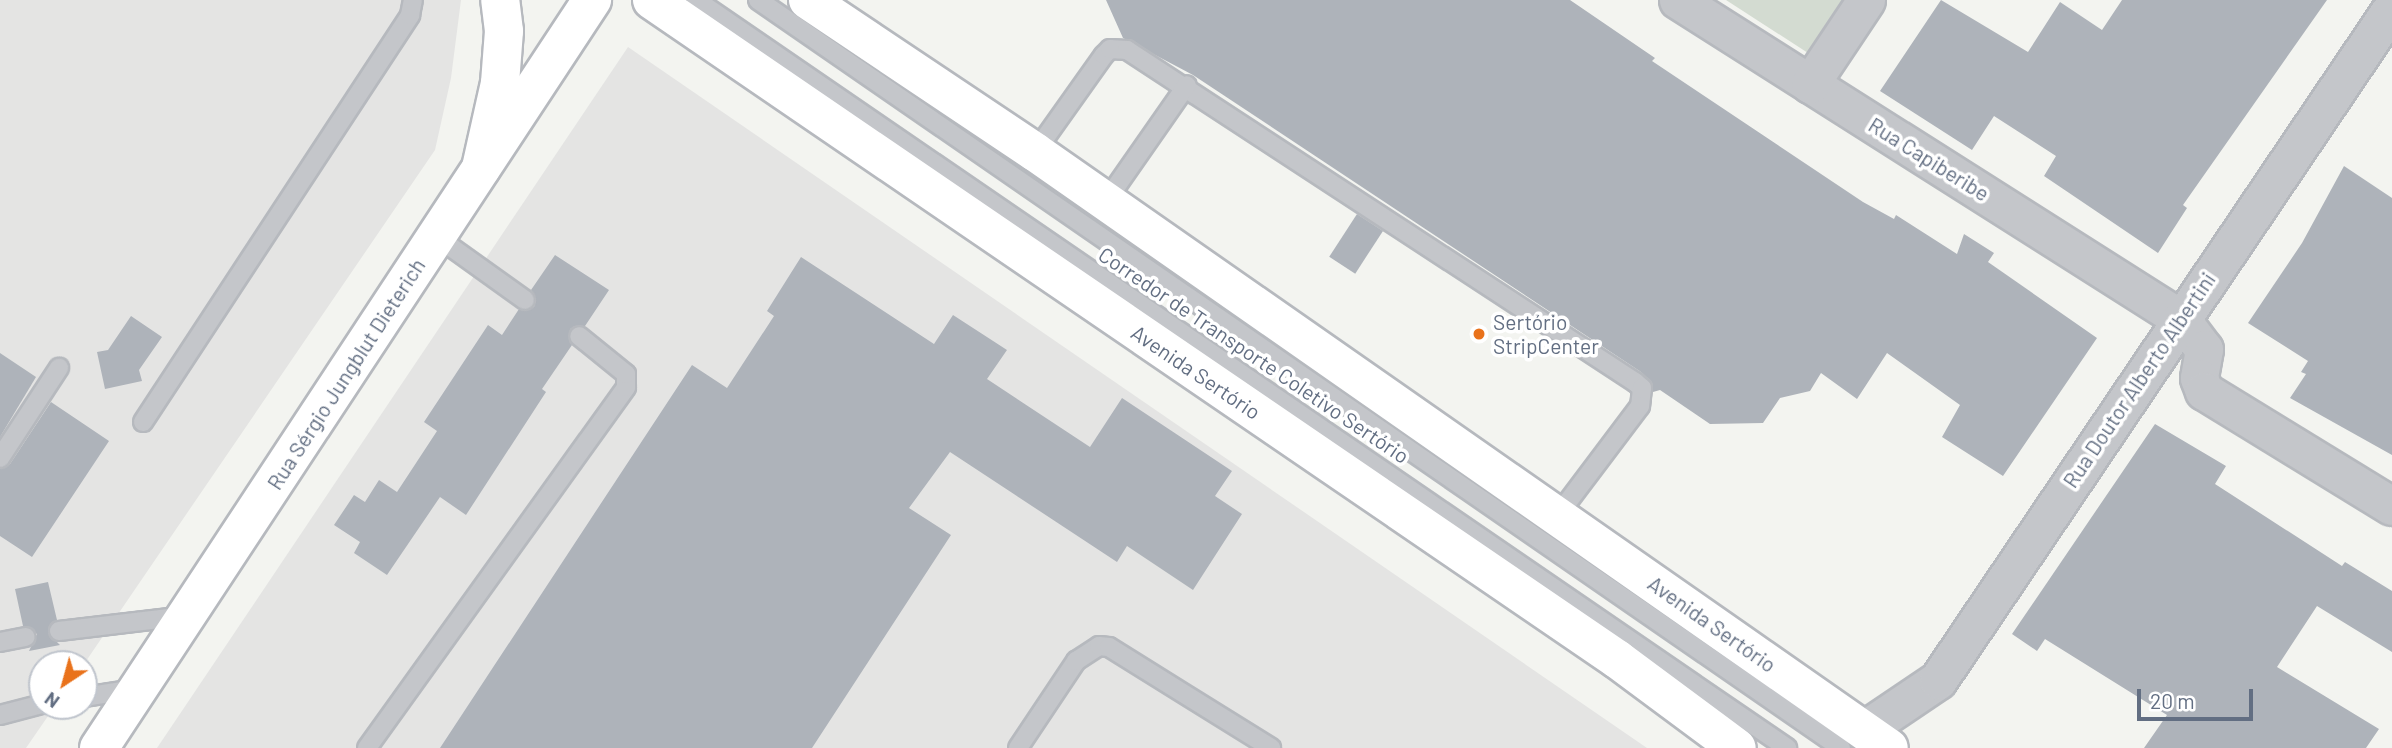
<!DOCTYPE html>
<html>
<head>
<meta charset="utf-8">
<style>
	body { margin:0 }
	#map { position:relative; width:2392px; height:748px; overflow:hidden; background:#f3f4f0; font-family:Barlow,sans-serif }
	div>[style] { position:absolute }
	.built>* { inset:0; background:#e4e4e3 }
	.green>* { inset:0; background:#d3dbd1 }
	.building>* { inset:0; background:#aeb3ba; transform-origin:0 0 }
	.roads { filter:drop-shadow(2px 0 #b6b9be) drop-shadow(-2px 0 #b6b9be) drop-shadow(0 2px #b6b9be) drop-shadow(0 -2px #b6b9be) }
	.lane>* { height:18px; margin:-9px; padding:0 9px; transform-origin:9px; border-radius:9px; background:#c4c6ca }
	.street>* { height:37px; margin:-18.5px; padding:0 18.5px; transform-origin:18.5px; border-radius:18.5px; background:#c4c6ca }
	.secondary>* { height:38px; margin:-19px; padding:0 19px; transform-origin:19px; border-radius:19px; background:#fff }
	.primary>* { height:38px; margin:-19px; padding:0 19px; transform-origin:19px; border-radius:19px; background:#fff }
	.dots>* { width:19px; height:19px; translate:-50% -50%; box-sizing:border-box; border:4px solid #fff; border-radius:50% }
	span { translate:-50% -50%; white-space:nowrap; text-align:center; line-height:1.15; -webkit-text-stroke:7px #fff; paint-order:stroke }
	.street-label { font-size:21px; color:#626e82 }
	.poi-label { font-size:21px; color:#626e82 }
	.left { translate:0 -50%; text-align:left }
	.north { position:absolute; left:28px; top:650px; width:70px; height:70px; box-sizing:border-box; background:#fff; border:2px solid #c0c5cd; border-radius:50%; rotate:216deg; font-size:19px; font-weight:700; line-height:28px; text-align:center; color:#626e82 }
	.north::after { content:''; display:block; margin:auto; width:24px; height:32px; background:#e9721b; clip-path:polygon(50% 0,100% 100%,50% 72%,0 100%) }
	.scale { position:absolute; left:2137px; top:689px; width:116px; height:32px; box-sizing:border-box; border:4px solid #626e82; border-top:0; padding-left:9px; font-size:21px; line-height:24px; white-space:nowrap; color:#626e82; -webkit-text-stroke:5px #fff; paint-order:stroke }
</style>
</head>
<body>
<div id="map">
	<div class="built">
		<div style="clip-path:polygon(0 0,461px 0,451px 78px,435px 150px,84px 664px,42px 664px,42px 706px,55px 706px,26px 748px,0 748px)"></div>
		<div style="clip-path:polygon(628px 47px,1647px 748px,157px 748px)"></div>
	</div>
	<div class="green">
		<div style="clip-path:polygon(1726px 0,1844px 0,1808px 53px)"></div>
	</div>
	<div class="building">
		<div style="clip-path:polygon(1106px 0,1570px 0,1655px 58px,1652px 61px,1863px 202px,1894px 219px,1896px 215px,1957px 254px,1964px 234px,1994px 253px,1988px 262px,2097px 338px,2003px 476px,1942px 437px,1960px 405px,1887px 353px,1857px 399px,1821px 373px,1810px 391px,1780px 398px,1763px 423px,1710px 424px,1660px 390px,1653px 392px,1652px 383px,1641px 372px,1193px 75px,1123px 38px)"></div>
		<div style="clip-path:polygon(1941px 0,2028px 52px,2060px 2px,2102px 30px,2122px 0,2327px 0,2183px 205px,2187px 208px,2158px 253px,2044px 176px,2056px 156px,1994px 116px,1972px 150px,1880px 91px)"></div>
		<div style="clip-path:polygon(2344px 166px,2392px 198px,2392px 455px,2290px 398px,2306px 374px,2301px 372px,2308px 361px,2248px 323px,2302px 243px)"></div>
		<div style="left:1357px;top:214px;width:31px;height:51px;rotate:33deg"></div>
		<div style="clip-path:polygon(555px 255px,609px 290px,585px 326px,570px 329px,572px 345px,542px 389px,546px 392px,466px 515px,440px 497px,387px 575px,354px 553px,360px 542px,334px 525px,354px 495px,365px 502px,379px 480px,397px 492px,437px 431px,424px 422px,488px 325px,502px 335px,519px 309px,534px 307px,536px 300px,531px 290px)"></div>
		<div style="clip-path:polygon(801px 257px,934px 344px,953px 315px,1007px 350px,987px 379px,1090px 447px,1122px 398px,1232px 471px,1215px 496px,1242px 514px,1193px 590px,1127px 546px,1117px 562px,950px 452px,909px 508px,951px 535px,812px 748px,440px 748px,692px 365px,727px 388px,774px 316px,767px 311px)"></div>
		<div style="clip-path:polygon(131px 316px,162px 337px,139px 370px,142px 381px,105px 389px,97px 352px,108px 350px)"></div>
		<div style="clip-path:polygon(0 353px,36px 377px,0 437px)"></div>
		<div style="clip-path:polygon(51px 402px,109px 441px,32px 557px,0 536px,0 469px,10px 464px)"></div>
		<div style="clip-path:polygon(2155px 424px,2226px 466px,2215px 484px,2342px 566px,2345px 562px,2392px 591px,2392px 652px,2317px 606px,2277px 667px,2379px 729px,2366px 748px,2144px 748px,2167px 715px,2045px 639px,2037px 651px,2012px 634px)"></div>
		<div style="clip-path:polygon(48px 582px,57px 620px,48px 633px,60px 645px,29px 651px,37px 634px,23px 626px,15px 589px)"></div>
	</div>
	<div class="roads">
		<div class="lane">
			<div style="left:696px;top:0;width:1323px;rotate:34.43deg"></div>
			<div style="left:758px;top:0;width:1316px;rotate:34.63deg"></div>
			<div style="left:1035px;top:152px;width:119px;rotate:-54.6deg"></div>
			<div style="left:1104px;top:55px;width:8px;rotate:-45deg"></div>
			<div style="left:1110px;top:49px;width:17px;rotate:3deg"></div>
			<div style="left:1127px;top:50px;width:607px;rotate:33.17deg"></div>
			<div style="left:1635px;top:382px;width:9px;rotate:41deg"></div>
			<div style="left:1642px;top:388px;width:18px;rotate:96deg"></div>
			<div style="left:1640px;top:406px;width:138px;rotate:127deg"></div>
			<div style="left:1106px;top:201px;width:141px;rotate:-55.1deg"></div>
			<div style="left:437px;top:237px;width:108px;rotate:35.6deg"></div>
			<div style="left:143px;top:422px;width:487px;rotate:-56.7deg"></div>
			<div style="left:410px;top:15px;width:15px;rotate:-79deg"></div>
			<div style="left:0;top:458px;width:108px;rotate:-56.8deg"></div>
			<div style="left:59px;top:631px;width:126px;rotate:-6.8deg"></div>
			<div style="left:0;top:642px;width:26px;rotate:-11deg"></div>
			<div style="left:84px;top:697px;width:52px;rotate:-8.9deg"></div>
			<div style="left:0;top:715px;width:43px;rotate:-14.7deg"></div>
			<div style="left:367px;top:748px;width:444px;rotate:-54.3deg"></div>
			<div style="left:626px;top:387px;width:13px;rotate:-90deg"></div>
			<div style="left:626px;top:374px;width:60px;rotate:-141deg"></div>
			<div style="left:1018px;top:748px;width:105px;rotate:-56.3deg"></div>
			<div style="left:1076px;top:661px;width:27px;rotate:-33deg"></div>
			<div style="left:1099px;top:646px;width:10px;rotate:6deg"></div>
			<div style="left:1109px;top:647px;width:191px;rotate:31.9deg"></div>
		</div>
		<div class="street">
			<div style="left:1678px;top:0;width:596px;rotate:32.38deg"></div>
			<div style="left:2181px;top:319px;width:38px;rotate:53deg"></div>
			<div style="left:2204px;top:349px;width:29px;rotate:100deg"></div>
			<div style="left:2199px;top:378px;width:14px;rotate:69deg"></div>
			<div style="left:2204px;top:391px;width:220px;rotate:31.5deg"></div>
			<div style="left:1810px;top:84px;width:101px;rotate:-56.3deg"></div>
			<div style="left:1864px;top:730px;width:89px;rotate:-34deg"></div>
			<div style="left:1938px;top:680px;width:811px;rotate:-55.96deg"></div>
		</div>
		<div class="secondary">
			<div style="left:99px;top:748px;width:896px;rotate:-56.61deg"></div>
		</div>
		<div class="primary">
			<div style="left:652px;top:0;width:1169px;rotate:34.33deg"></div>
			<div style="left:1617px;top:659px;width:149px;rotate:36.6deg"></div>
			<div style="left:808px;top:0;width:273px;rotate:33.8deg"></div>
			<div style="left:1035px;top:152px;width:1041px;rotate:34.91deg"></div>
			<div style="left:481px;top:168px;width:87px;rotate:-77.4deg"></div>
			<div style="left:500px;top:83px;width:52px;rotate:-85.6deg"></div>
			<div style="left:504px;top:31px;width:31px;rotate:-97deg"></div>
		</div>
	</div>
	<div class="dots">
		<div style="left:1479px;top:334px;background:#e9721b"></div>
	</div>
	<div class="street-label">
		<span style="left:1929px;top:159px;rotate:32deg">Rua Capiberibe</span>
		<span style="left:1254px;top:355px;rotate:34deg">Corredor de Transporte Coletivo Sertório</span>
		<span style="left:1196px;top:372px;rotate:34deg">Avenida Sertório</span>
		<span style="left:346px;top:374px;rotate:-57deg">Rua Sérgio Jungblut Dieterich</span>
		<span style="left:2139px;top:380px;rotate:-56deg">Rua Doutor Alberto Albertini</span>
		<span style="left:1712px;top:624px;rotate:35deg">Avenida Sertório</span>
	</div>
	<div class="poi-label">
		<span class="left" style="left:1493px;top:334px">Sertório<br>StripCenter</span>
	</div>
	<div class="north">N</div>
	<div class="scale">20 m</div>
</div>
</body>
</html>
